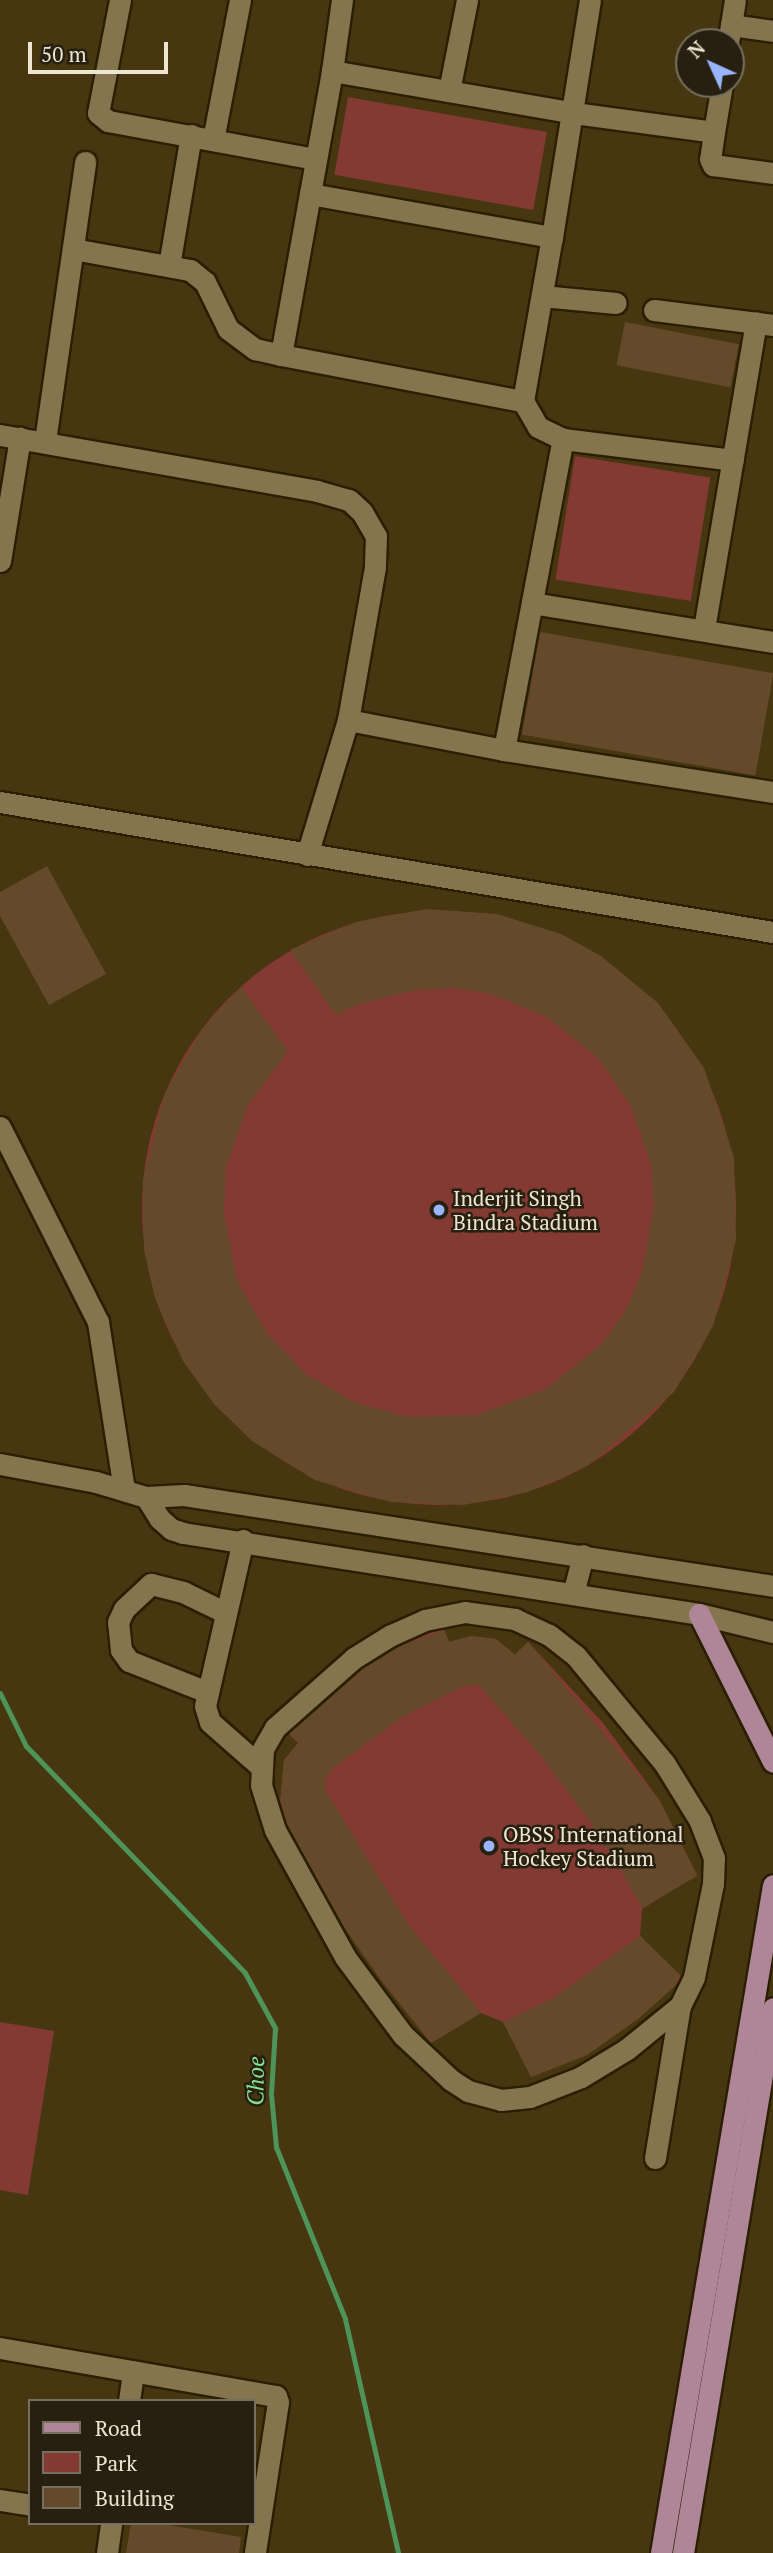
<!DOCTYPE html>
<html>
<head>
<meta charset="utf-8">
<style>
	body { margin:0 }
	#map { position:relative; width:773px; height:2553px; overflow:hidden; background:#463711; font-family:"PT Serif",serif }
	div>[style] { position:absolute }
	.green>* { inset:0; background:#833a33; transform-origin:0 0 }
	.round { border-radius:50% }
	.stream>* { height:5px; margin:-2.5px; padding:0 2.5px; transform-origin:2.5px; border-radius:2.5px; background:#4e9458 }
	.building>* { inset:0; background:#65492b; transform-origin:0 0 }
	.roads { filter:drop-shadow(2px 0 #2a1f03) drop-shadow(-2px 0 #2a1f03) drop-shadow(0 2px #2a1f03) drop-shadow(0 -2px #2a1f03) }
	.minor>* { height:21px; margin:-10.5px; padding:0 10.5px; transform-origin:10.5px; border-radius:10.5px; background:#85754e }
	.major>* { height:21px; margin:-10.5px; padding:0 10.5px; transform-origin:10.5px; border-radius:10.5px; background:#af8598 }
	.dots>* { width:19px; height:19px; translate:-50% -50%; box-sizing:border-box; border:4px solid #272010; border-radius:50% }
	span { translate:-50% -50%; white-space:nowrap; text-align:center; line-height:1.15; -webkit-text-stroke:5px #272010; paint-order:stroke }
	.poi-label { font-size:21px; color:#eee5d1 }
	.left { translate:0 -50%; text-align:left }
	.water-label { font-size:23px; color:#83e190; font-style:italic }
	.legend { position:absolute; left:28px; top:2399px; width:228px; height:126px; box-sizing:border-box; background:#272010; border:2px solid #776f5d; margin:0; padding:9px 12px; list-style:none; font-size:21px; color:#eee5d1 }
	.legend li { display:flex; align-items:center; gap:14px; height:35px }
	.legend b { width:35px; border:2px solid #776f5d }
	.north { position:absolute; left:675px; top:28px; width:70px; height:70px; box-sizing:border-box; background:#272010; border:2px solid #776f5d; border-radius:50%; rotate:315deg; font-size:19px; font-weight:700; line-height:28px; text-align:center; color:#eee5d1 }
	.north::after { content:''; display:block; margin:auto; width:24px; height:32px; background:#99b5fd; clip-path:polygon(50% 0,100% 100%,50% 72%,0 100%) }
	.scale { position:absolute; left:28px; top:42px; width:140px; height:32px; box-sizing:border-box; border:4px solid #eee5d1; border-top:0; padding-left:9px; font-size:21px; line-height:24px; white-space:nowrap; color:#eee5d1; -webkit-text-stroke:5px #272010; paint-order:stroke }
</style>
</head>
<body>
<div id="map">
	<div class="green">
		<div style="left:348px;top:97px;width:202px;height:79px;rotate:10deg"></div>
		<div style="left:575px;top:456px;width:137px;height:125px;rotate:9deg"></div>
		<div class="round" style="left:142px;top:911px;width:594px;height:594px"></div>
		<div style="clip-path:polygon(442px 1625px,449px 1642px,472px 1636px,496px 1639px,515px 1655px,528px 1642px,603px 1723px,660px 1801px,697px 1875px,642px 1909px,640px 1936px,683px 1978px,639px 2018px,587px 2055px,531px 2077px,503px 2022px,481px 2013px,431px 2043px,381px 1980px,317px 1887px,279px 1817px,284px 1760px,298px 1743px,286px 1731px,334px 1688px,392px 1648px)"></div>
		<div style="clip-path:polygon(0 2022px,54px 2031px,28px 2195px,0 2190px)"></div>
	</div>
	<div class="stream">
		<div style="left:0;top:1693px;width:59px;rotate:63.9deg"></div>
		<div style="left:26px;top:1746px;width:315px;rotate:46deg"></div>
		<div style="left:245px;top:1973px;width:63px;rotate:61.4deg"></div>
		<div style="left:275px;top:2028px;width:66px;rotate:93.5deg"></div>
		<div style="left:271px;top:2094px;width:53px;rotate:84.6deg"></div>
		<div style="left:276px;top:2147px;width:185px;rotate:68.1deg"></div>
		<div style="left:345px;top:2319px;width:240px;rotate:77.2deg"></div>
	</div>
	<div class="building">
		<div style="left:625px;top:322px;width:116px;height:44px;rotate:11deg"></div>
		<div style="left:540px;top:632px;width:237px;height:104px;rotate:10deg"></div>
		<div style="clip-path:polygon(47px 866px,106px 974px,49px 1005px,0 916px,0 892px)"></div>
		<div style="clip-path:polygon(427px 909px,497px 914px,561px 934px,601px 956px,658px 1003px,704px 1068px,734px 1157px,736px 1240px,713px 1326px,674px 1392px,587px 1466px,528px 1492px,463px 1505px,391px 1502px,315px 1480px,252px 1441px,214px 1404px,183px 1361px,155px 1298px,144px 1249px,143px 1180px,165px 1093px,202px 1029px,241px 987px,288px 1051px,248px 1105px,226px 1167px,224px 1214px,237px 1280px,267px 1334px,307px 1375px,356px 1403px,409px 1417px,477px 1415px,546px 1389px,602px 1344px,626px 1310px,642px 1272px,654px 1205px,651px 1164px,631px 1106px,598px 1058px,547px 1017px,491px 994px,453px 988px,415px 990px,359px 1004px,336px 1015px,290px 950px,356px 922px)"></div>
		<div style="clip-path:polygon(444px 1630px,449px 1642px,472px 1636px,496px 1639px,515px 1655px,528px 1642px,660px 1801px,697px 1876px,642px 1908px,618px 1864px,585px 1815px,542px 1757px,479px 1685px,466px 1685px,401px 1718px,333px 1768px,325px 1779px,325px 1790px,408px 1924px,481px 2013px,431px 2043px,381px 1980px,341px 1923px,287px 1825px,280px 1801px,284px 1760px,299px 1743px,289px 1733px,362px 1669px,397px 1647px)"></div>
		<div style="clip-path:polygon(640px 1936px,680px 1975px,675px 1986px,639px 2018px,587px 2055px,531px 2077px,503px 2022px,552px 1999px)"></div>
		<div style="clip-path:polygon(131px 2523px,156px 2523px,241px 2537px,239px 2553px,126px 2553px)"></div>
	</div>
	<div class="roads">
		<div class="minor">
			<div style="left:120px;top:0;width:115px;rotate:101deg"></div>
			<div style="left:98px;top:113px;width:13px;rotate:39deg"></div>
			<div style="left:108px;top:121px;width:211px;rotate:10.4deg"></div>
			<div style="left:342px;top:0;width:72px;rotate:98deg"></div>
			<div style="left:332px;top:71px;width:246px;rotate:9.8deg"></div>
			<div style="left:574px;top:113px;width:141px;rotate:7.7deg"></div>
			<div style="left:714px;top:132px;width:49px;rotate:-80.5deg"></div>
			<div style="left:731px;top:25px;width:25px;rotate:-81deg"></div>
			<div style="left:728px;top:42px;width:17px;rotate:-80deg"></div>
			<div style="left:731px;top:25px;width:42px;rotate:8.1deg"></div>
			<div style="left:449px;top:91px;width:93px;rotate:-78.8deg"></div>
			<div style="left:714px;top:132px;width:27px;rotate:98deg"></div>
			<div style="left:710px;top:159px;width:7px;rotate:63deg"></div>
			<div style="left:713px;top:165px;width:61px;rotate:7.6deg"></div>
			<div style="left:213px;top:140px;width:143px;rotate:-79.1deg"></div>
			<div style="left:310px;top:194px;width:246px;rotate:10.1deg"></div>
			<div style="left:552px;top:237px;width:240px;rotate:-80.9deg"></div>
			<div style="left:73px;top:249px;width:119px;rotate:10.2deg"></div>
			<div style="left:190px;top:270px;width:19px;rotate:39deg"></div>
			<div style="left:205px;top:282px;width:52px;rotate:63.9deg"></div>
			<div style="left:228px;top:329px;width:34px;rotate:37deg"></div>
			<div style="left:255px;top:349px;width:27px;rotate:13deg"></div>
			<div style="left:281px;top:355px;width:289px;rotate:-79.8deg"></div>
			<div style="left:169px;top:266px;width:133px;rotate:-80.5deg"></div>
			<div style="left:542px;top:296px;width:74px;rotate:5.4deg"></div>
			<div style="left:654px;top:310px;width:120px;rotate:7.2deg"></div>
			<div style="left:281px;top:355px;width:246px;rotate:10.8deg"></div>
			<div style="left:523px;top:401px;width:167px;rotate:-80deg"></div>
			<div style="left:523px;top:401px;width:30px;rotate:60deg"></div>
			<div style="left:538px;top:427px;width:28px;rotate:26deg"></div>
			<div style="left:563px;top:439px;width:171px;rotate:7deg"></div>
			<div style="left:0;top:435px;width:322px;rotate:10deg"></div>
			<div style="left:317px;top:491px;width:33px;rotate:16deg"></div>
			<div style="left:349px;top:500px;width:18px;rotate:43deg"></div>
			<div style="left:362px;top:512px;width:28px;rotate:60deg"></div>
			<div style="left:376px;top:536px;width:31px;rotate:92deg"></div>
			<div style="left:375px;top:567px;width:155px;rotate:100deg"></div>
			<div style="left:348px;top:720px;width:141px;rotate:106.9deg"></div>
			<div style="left:45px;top:441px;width:282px;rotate:-81.8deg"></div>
			<div style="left:0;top:561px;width:125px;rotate:-80.8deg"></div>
			<div style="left:532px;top:603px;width:244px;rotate:9.2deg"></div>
			<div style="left:704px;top:629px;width:311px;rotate:-80.4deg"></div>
			<div style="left:348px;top:720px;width:159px;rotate:10.9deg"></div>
			<div style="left:504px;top:750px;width:272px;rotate:8.9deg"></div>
			<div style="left:504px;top:750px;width:317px;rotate:-79.3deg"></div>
			<div style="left:0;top:802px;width:784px;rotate:9.55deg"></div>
			<div style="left:0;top:1127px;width:218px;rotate:63.3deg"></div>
			<div style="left:98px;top:1322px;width:170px;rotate:81.2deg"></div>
			<div style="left:0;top:1464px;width:98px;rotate:10.6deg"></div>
			<div style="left:96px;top:1482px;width:52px;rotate:16.7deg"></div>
			<div style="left:146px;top:1497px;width:38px;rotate:-3deg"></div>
			<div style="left:184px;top:1495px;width:596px;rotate:8.78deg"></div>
			<div style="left:146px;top:1497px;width:26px;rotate:58deg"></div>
			<div style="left:160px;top:1519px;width:15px;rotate:42deg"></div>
			<div style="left:171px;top:1529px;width:13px;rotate:18deg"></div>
			<div style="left:183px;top:1533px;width:522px;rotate:8.92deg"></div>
			<div style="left:699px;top:1614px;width:76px;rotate:13.7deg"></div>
			<div style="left:243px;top:1540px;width:170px;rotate:102.9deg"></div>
			<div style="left:205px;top:1706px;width:17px;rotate:73deg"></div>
			<div style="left:210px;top:1722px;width:68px;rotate:41.4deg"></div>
			<div style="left:573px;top:1594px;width:40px;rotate:-75.6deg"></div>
			<div style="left:207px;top:1692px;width:84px;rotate:-158.3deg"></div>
			<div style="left:129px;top:1661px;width:14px;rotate:-126deg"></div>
			<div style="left:121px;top:1650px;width:28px;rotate:-96deg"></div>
			<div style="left:118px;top:1622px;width:14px;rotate:-65deg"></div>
			<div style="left:124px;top:1609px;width:37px;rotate:-43deg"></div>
			<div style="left:151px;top:1584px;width:33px;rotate:14deg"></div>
			<div style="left:183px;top:1592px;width:46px;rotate:26deg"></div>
			<div style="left:655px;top:2158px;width:154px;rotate:-80.7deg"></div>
			<div style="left:680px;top:2006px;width:32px;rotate:-64deg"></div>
			<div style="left:694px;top:1977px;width:95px;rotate:-78.5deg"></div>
			<div style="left:713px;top:1884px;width:26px;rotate:-88deg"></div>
			<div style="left:714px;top:1858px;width:40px;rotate:-111deg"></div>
			<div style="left:700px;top:1821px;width:67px;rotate:-121.6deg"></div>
			<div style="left:665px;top:1764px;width:140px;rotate:-129.5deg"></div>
			<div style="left:576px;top:1656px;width:34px;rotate:-142deg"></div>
			<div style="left:549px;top:1635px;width:38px;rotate:-155deg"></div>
			<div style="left:515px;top:1619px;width:50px;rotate:-172deg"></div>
			<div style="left:465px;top:1612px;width:41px;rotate:168.7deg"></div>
			<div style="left:425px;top:1620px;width:37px;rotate:156deg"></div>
			<div style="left:391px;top:1635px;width:44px;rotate:148.1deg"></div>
			<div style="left:354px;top:1658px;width:106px;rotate:138.5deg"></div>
			<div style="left:275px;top:1728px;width:24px;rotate:120deg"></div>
			<div style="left:263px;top:1749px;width:36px;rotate:93deg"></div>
			<div style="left:261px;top:1785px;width:47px;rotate:72.7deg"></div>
			<div style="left:275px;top:1830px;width:145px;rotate:61.1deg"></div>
			<div style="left:345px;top:1957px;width:97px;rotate:53.4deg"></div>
			<div style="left:403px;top:2035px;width:66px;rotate:43.2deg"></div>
			<div style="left:451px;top:2080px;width:20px;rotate:33deg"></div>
			<div style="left:468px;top:2091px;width:34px;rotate:15deg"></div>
			<div style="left:501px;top:2100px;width:29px;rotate:-6deg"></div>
			<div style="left:530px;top:2097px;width:55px;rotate:-21.4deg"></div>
			<div style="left:581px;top:2077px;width:54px;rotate:-31.3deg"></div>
			<div style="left:627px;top:2049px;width:68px;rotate:-39.1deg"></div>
			<div style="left:0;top:2348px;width:280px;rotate:9.9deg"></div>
			<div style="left:276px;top:2396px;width:6px;rotate:72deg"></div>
			<div style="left:278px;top:2402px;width:153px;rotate:98.7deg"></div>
			<div style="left:129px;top:2401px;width:30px;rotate:-82deg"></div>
			<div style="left:0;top:2500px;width:30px;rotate:9deg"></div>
			<div style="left:107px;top:2553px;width:30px;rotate:-82deg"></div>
		</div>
		<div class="major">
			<div style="left:699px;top:1614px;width:165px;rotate:63.4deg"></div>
			<div style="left:661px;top:2553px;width:677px;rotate:-80.48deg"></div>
			<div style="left:683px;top:2553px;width:552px;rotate:-80.62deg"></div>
		</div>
	</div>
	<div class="dots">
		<div style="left:439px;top:1210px;background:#99b5fd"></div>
		<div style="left:489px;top:1846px;background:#99b5fd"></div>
	</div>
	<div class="poi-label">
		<span class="left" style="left:453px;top:1210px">Inderjit Singh<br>Bindra Stadium</span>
		<span class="left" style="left:503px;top:1846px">OBSS International<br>Hockey Stadium</span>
	</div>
	<div class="water-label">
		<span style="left:256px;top:2081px;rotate:-89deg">Choe</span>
	</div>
	<ul class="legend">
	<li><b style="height:9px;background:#af8598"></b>Road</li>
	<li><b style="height:19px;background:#833a33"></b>Park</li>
	<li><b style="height:19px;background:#65492b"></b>Building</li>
	</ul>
	<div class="north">N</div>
	<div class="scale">50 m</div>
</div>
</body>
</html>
